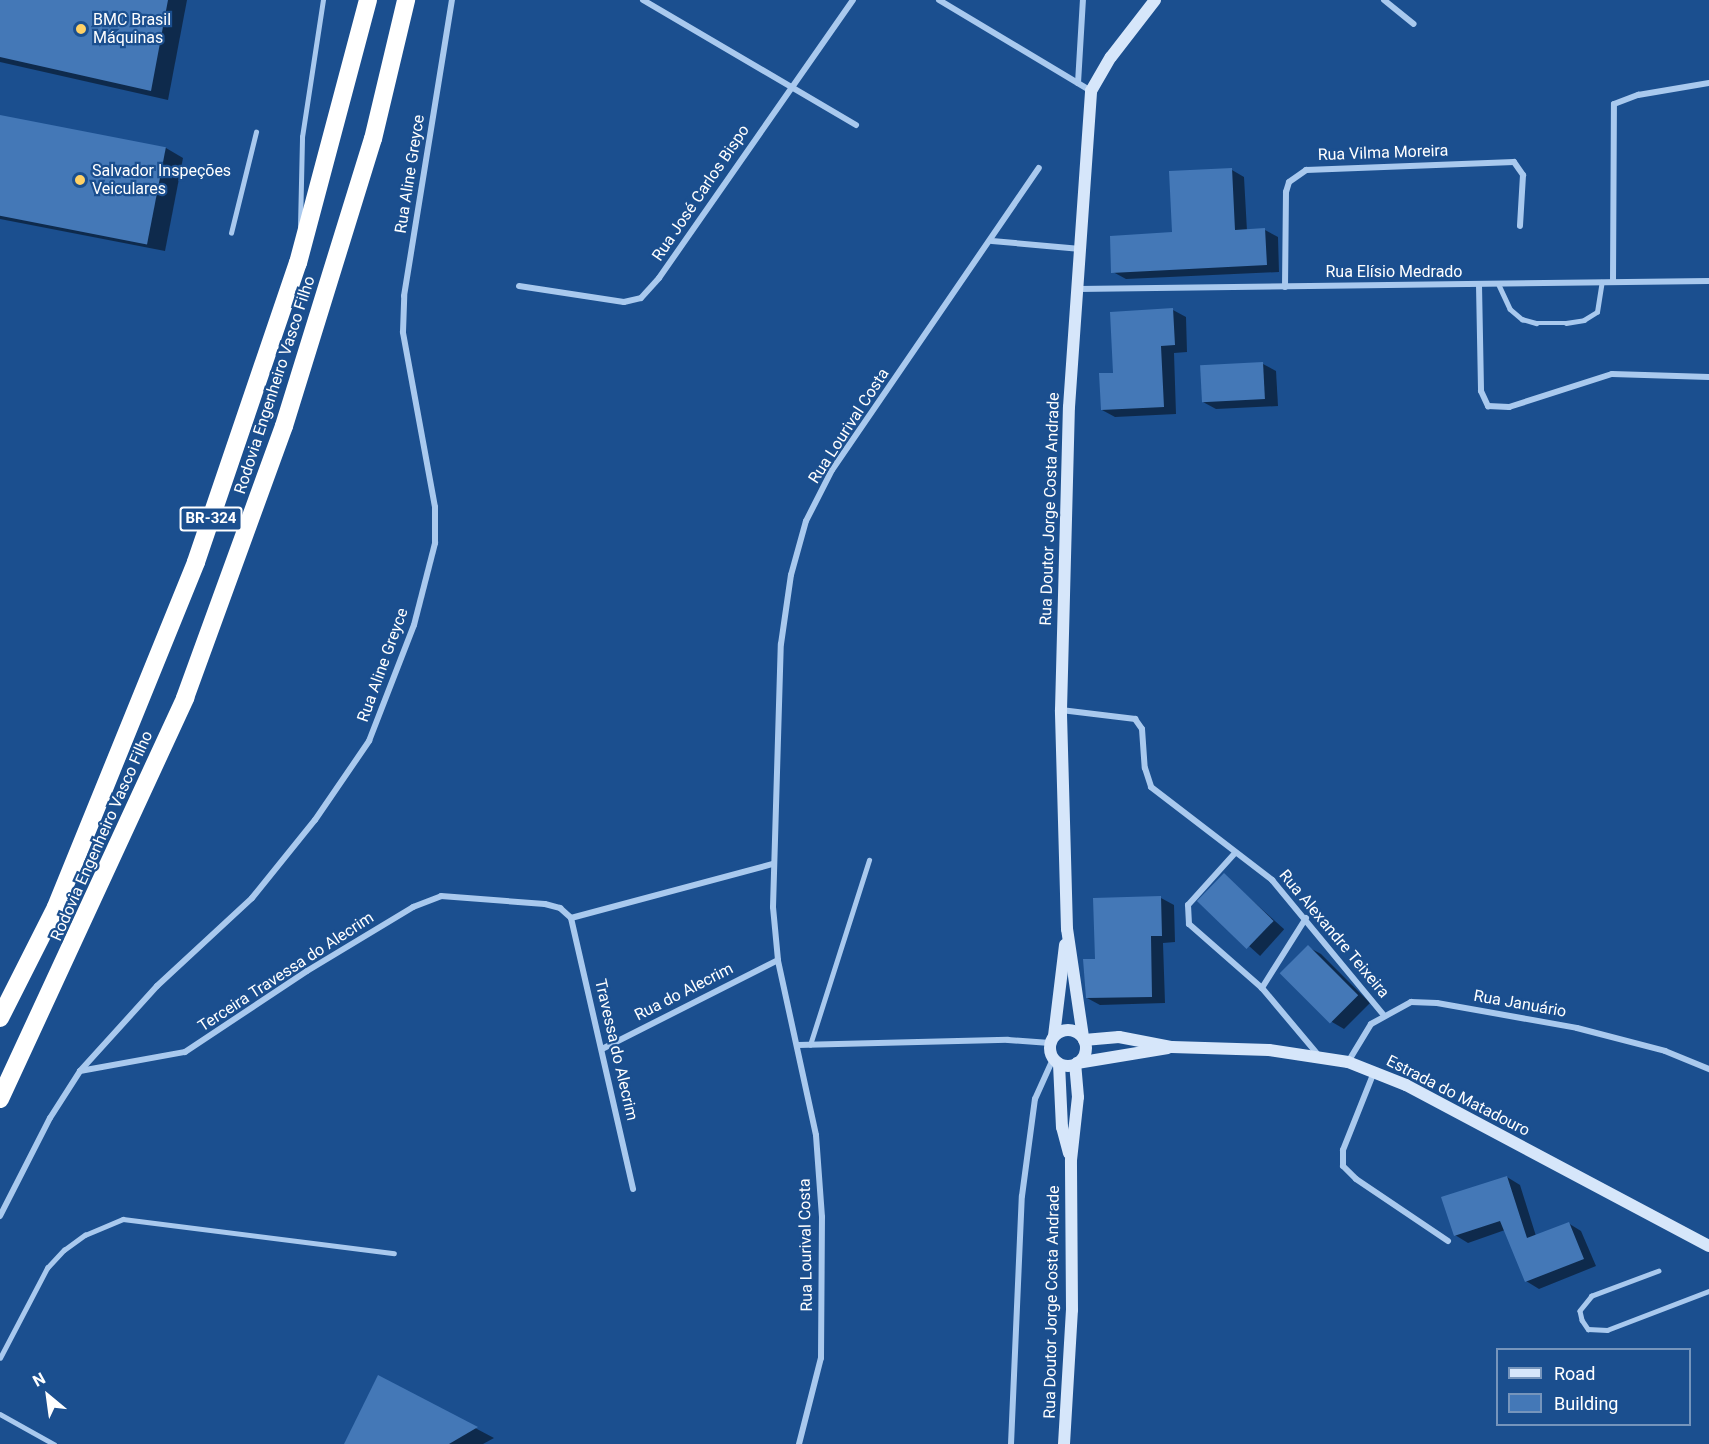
<!DOCTYPE html>
<html>
<head>
<meta charset="utf-8">
<style>
	body { margin:0 }
	#map { position:relative; width:1709px; height:1444px; overflow:hidden; background:#1b4f8f; font-family:Roboto,sans-serif }
	div>[style] { position:absolute }
	.shadow>* { inset:0; background:#0007; transform-origin:0 0 }
	.building>* { inset:0; background:#4478b7; transform-origin:0 0 }
	.lane>* { height:4.5px; margin:-2.25px; padding:0 2.25px; transform-origin:2.25px; border-radius:2.25px; background:#a9c9ee }
	.street>* { height:6px; margin:-3px; padding:0 3px; transform-origin:3px; border-radius:3px; background:#a9c9ee }
	.secondary>* { height:12px; margin:-6px; padding:0 6px; transform-origin:6px; border-radius:6px; background:#d6e6fa }
	.secondary>.ring { margin:-6px; padding:0; box-sizing:content-box; background:none; border:12px solid #d6e6fa; border-radius:50% }
	.highway>* { height:18px; margin:-9px; padding:0 9px; transform-origin:9px; border-radius:9px; background:#fff }
	.dots>* { width:16px; height:16px; translate:-50% -50%; box-sizing:border-box; border:3px solid #1b4f8f; border-radius:50% }
	span { translate:-50% -50%; white-space:nowrap; text-align:center; line-height:1.15; -webkit-text-stroke:4.5px #1b4f8f; paint-order:stroke }
	.shield-label span { padding:2px 4px; background:#1b4f8f; border:2px solid; border-radius:4px; -webkit-text-stroke-width:0 }
	.shield-label { font-size:15px; color:#fff; font-weight:700 }
	.poi-label { font-size:16px; color:#fff }
	.left { translate:0 -50%; text-align:left }
	.street-label { font-size:16px; color:#fff }
	.legend { position:absolute; left:1496px; top:1348px; width:195px; height:78px; box-sizing:border-box; background:#1b4f8f; border:2px solid #7695bc; margin:0; padding:8px 10px; list-style:none; font-size:18px; color:#fff }
	.legend li { display:flex; align-items:center; gap:12px; height:30px }
	.legend b { width:30px; border:2px solid #7695bc }
	.north { position:absolute; left:18px; top:1366px; width:60px; height:60px; -webkit-text-stroke:4px #1b4f8f; paint-order:stroke; rotate:331deg; font-size:16px; font-weight:700; line-height:24px; text-align:center; color:#fff }
	.north::after { content:''; display:block; margin:auto; width:21px; height:27px; background:#fff; clip-path:polygon(50% 0,100% 100%,50% 72%,0 100%) }
</style>
</head>
<body>
<div id="map">
	<div class="shadow">
		<div style="clip-path:polygon(0 0,187px 0,168px 100px,0 62px)"></div>
		<div style="clip-path:polygon(0 117px,166px 148px,183px 158px,165px 251px,0 219px)"></div>
		<div style="clip-path:polygon(1232px 170px,1244px 177px,1247px 231px,1265px 230px,1278px 237px,1279px 272px,1126px 279px,1113px 272px,1173px 234px)"></div>
		<div style="clip-path:polygon(1173px 310px,1186px 317px,1187px 352px,1174px 353px,1176px 414px,1115px 417px,1102px 410px,1114px 374px)"></div>
		<div style="clip-path:polygon(1263px 364px,1276px 371px,1278px 406px,1216px 409px,1203px 402px)"></div>
		<div style="left:1224px;top:875px;width:81px;height:36px;rotate:42deg"></div>
		<div style="clip-path:polygon(1161px 898px,1174px 905px,1175px 942px,1163px 943px,1165px 1003px,1100px 1005px,1087px 998px,1096px 960px)"></div>
		<div style="clip-path:polygon(1308px 947px,1321px 954px,1370px 1003px,1344px 1029px,1332px 1022px)"></div>
		<div style="clip-path:polygon(1507px 1177px,1520px 1185px,1536px 1236px,1568px 1223px,1581px 1231px,1596px 1266px,1539px 1289px,1526px 1281px,1505px 1230px,1468px 1243px,1455px 1235px)"></div>
		<div style="clip-path:polygon(379px 1377px,477px 1429px,494px 1438px,483px 1444px,349px 1444px)"></div>
	</div>
	<div class="building">
		<div style="clip-path:polygon(0 0,168px 0,151px 91px,0 57px)"></div>
		<div style="left:0;top:115px;width:169px;height:99px;rotate:11deg"></div>
		<div style="clip-path:polygon(1232px 168px,1235px 230px,1265px 228px,1267px 265px,1111px 273px,1110px 236px,1172px 232px,1169px 171px)"></div>
		<div style="clip-path:polygon(1173px 308px,1175px 345px,1161px 346px,1164px 407px,1101px 410px,1099px 373px,1113px 373px,1110px 312px)"></div>
		<div style="left:1263px;top:362px;width:37px;height:63px;rotate:87deg"></div>
		<div style="left:1224px;top:873px;width:69px;height:39px;rotate:44deg"></div>
		<div style="clip-path:polygon(1161px 896px,1162px 936px,1151px 936px,1152px 997px,1086px 998px,1083px 959px,1095px 959px,1093px 898px)"></div>
		<div style="left:1308px;top:945px;width:71px;height:40px;rotate:45deg"></div>
		<div style="clip-path:polygon(1507px 1176px,1527px 1238px,1569px 1222px,1584px 1259px,1525px 1282px,1500px 1221px,1454px 1236px,1441px 1197px)"></div>
		<div style="clip-path:polygon(378px 1375px,478px 1427px,449px 1444px,344px 1444px)"></div>
	</div>
	<div class="lane">
		<div style="left:300px;top:227px;width:90px;rotate:-88.7deg"></div>
		<div style="left:302px;top:137px;width:139px;rotate:-81.3deg"></div>
		<div style="left:231px;top:233px;width:104px;rotate:-76.1deg"></div>
		<div style="left:1499px;top:285px;width:26px;rotate:65deg"></div>
		<div style="left:1510px;top:309px;width:16px;rotate:40deg"></div>
		<div style="left:1522px;top:319px;width:15px;rotate:16deg"></div>
		<div style="left:1536px;top:323px;width:30px"></div>
		<div style="left:1566px;top:323px;width:18px;rotate:-9deg"></div>
		<div style="left:1584px;top:320px;width:15px;rotate:-32deg"></div>
		<div style="left:1597px;top:312px;width:30px;rotate:-81deg"></div>
		<div style="left:810px;top:1045px;width:194px;rotate:-72.3deg"></div>
		<div style="left:1659px;top:1271px;width:72px;rotate:159.5deg"></div>
		<div style="left:1592px;top:1296px;width:19px;rotate:129deg"></div>
		<div style="left:1580px;top:1311px;width:9px;rotate:77deg"></div>
		<div style="left:1582px;top:1320px;width:11px;rotate:56deg"></div>
		<div style="left:1588px;top:1329px;width:19px;rotate:3deg"></div>
		<div style="left:1607px;top:1330px;width:109px;rotate:-20.9deg"></div>
		<div style="left:0;top:1358px;width:102px;rotate:-62.4deg"></div>
		<div style="left:47px;top:1268px;width:25px;rotate:-47deg"></div>
		<div style="left:64px;top:1250px;width:26px;rotate:-36deg"></div>
		<div style="left:85px;top:1235px;width:41px;rotate:-22.8deg"></div>
		<div style="left:123px;top:1219px;width:273px;rotate:7.2deg"></div>
		<div style="left:0;top:1414px;width:62px;rotate:29.1deg"></div>
	</div>
	<div class="street">
		<div style="left:643px;top:0;width:247px;rotate:30.4deg"></div>
		<div style="left:939px;top:0;width:177px;rotate:30.9deg"></div>
		<div style="left:1384px;top:0;width:38px;rotate:39deg"></div>
		<div style="left:1078px;top:83px;width:83px;rotate:-86.6deg"></div>
		<div style="left:992px;top:241px;width:89px;rotate:5.1deg"></div>
		<div style="left:1613px;top:282px;width:178px;rotate:-89.7deg"></div>
		<div style="left:1614px;top:104px;width:26px;rotate:-21deg"></div>
		<div style="left:1638px;top:95px;width:72px;rotate:-9.6deg"></div>
		<div style="left:1479px;top:285px;width:106px;rotate:88.9deg"></div>
		<div style="left:1481px;top:391px;width:17px;rotate:65deg"></div>
		<div style="left:1488px;top:406px;width:21px;rotate:3deg"></div>
		<div style="left:1509px;top:407px;width:108px;rotate:-17.8deg"></div>
		<div style="left:1612px;top:374px;width:97px;rotate:1.8deg"></div>
		<div style="left:519px;top:286px;width:106px;rotate:8.7deg"></div>
		<div style="left:624px;top:302px;width:17px;rotate:-13deg"></div>
		<div style="left:641px;top:298px;width:27px;rotate:-48deg"></div>
		<div style="left:659px;top:278px;width:339px;rotate:-55.1deg"></div>
		<div style="left:1285px;top:287px;width:95px;rotate:-89.4deg"></div>
		<div style="left:1286px;top:192px;width:10px;rotate:-73deg"></div>
		<div style="left:1289px;top:182px;width:21px;rotate:-35deg"></div>
		<div style="left:1306px;top:170px;width:208px;rotate:-2.2deg"></div>
		<div style="left:1514px;top:162px;width:16px;rotate:55deg"></div>
		<div style="left:1523px;top:175px;width:51px;rotate:93.4deg"></div>
		<div style="left:1078px;top:289px;width:631px;rotate:-0.73deg"></div>
		<div style="left:1061px;top:710px;width:75px;rotate:6.9deg"></div>
		<div style="left:1135px;top:719px;width:12px;rotate:55deg"></div>
		<div style="left:1142px;top:729px;width:39px;rotate:86deg"></div>
		<div style="left:1145px;top:768px;width:20px;rotate:72deg"></div>
		<div style="left:1151px;top:787px;width:153px;rotate:37.5deg"></div>
		<div style="left:1272px;top:880px;width:174px;rotate:50.4deg"></div>
		<div style="left:1235px;top:853px;width:70px;rotate:132.1deg"></div>
		<div style="left:1188px;top:905px;width:19px;rotate:87deg"></div>
		<div style="left:1189px;top:924px;width:97px;rotate:41.2deg"></div>
		<div style="left:571px;top:918px;width:278px;rotate:77.1deg"></div>
		<div style="left:571px;top:918px;width:208px;rotate:-15deg"></div>
		<div style="left:1306px;top:918px;width:83px;rotate:122.2deg"></div>
		<div style="left:1262px;top:988px;width:89px;rotate:50deg"></div>
		<div style="left:798px;top:1045px;width:210px;rotate:-1.4deg"></div>
		<div style="left:1008px;top:1040px;width:42px;rotate:4.1deg"></div>
		<div style="left:602px;top:1049px;width:197px;rotate:-26.8deg"></div>
		<div style="left:1348px;top:1062px;width:44px;rotate:-58.8deg"></div>
		<div style="left:1371px;top:1024px;width:46px;rotate:-28.8deg"></div>
		<div style="left:1411px;top:1002px;width:26px;rotate:2deg"></div>
		<div style="left:1437px;top:1003px;width:142px;rotate:10.1deg"></div>
		<div style="left:1577px;top:1028px;width:91px;rotate:14.6deg"></div>
		<div style="left:1665px;top:1051px;width:48px;rotate:22.2deg"></div>
		<div style="left:80px;top:1071px;width:107px;rotate:-10.3deg"></div>
		<div style="left:185px;top:1052px;width:146px;rotate:-33.6deg"></div>
		<div style="left:307px;top:971px;width:124px;rotate:-31.1deg"></div>
		<div style="left:413px;top:907px;width:30px;rotate:-21deg"></div>
		<div style="left:441px;top:896px;width:104px;rotate:4.4deg"></div>
		<div style="left:545px;top:904px;width:16px;rotate:15deg"></div>
		<div style="left:560px;top:908px;width:15px;rotate:42deg"></div>
		<div style="left:1374px;top:1072px;width:84px;rotate:111.7deg"></div>
		<div style="left:1343px;top:1150px;width:16px;rotate:90deg"></div>
		<div style="left:1343px;top:1166px;width:18px;rotate:45deg"></div>
		<div style="left:1356px;top:1179px;width:111px;rotate:34deg"></div>
		<div style="left:0;top:1216px;width:110px;rotate:-63deg"></div>
		<div style="left:50px;top:1118px;width:56px;rotate:-57.4deg"></div>
		<div style="left:80px;top:1071px;width:115px;rotate:-47.8deg"></div>
		<div style="left:157px;top:986px;width:129px;rotate:-42.8deg"></div>
		<div style="left:252px;top:898px;width:100px;rotate:-51.1deg"></div>
		<div style="left:315px;top:820px;width:96px;rotate:-55.6deg"></div>
		<div style="left:369px;top:741px;width:124px;rotate:-68.8deg"></div>
		<div style="left:414px;top:625px;width:85px;rotate:-75.6deg"></div>
		<div style="left:435px;top:543px;width:36px;rotate:-90deg"></div>
		<div style="left:435px;top:507px;width:178px;rotate:-100.4deg"></div>
		<div style="left:403px;top:332px;width:36px;rotate:-88deg"></div>
		<div style="left:404px;top:296px;width:300px;rotate:-80.8deg"></div>
		<div style="left:799px;top:1444px;width:89px;rotate:-75.7deg"></div>
		<div style="left:821px;top:1358px;width:141px;rotate:-89.6deg"></div>
		<div style="left:822px;top:1217px;width:82px;rotate:-94.2deg"></div>
		<div style="left:816px;top:1135px;width:179px;rotate:-102.3deg"></div>
		<div style="left:778px;top:960px;width:53px;rotate:-95.4deg"></div>
		<div style="left:773px;top:907px;width:263px;rotate:-88.3deg"></div>
		<div style="left:781px;top:644px;width:70px;rotate:-81.8deg"></div>
		<div style="left:791px;top:575px;width:56px;rotate:-74.5deg"></div>
		<div style="left:806px;top:521px;width:57px;rotate:-63deg"></div>
		<div style="left:832px;top:470px;width:366px;rotate:-55.6deg"></div>
		<div style="left:1011px;top:1444px;width:248px;rotate:-87.5deg"></div>
		<div style="left:1022px;top:1196px;width:98px;rotate:-82.4deg"></div>
		<div style="left:1035px;top:1099px;width:44px;rotate:-65.8deg"></div>
	</div>
	<div class="secondary">
		<div class="ring" style="left:1050px;top:1030px;width:24px;height:24px"></div>
		<div style="left:1054px;top:1036px;width:92px;rotate:-83.1deg"></div>
		<div style="left:1083px;top:1037px;width:109px;rotate:-98.4deg"></div>
		<div style="left:1067px;top:929px;width:219px;rotate:-91.6deg"></div>
		<div style="left:1061px;top:710px;width:303px;rotate:-88.5deg"></div>
		<div style="left:1069px;top:407px;width:317px;rotate:-86deg"></div>
		<div style="left:1091px;top:91px;width:39px;rotate:-60deg"></div>
		<div style="left:1111px;top:57px;width:72px;rotate:-52.3deg"></div>
		<div style="left:1084px;top:1040px;width:35px;rotate:-5deg"></div>
		<div style="left:1119px;top:1037px;width:54px;rotate:10.7deg"></div>
		<div style="left:1172px;top:1047px;width:97px;rotate:1.8deg"></div>
		<div style="left:1269px;top:1050px;width:80px;rotate:8.6deg"></div>
		<div style="left:1348px;top:1062px;width:62px;rotate:21.6deg"></div>
		<div style="left:1406px;top:1085px;width:343px;rotate:28deg"></div>
		<div style="left:1077px;top:1063px;width:92px;rotate:-9.4deg"></div>
		<div style="left:1059px;top:1064px;width:63px;rotate:87.3deg"></div>
		<div style="left:1062px;top:1127px;width:27px;rotate:75deg"></div>
		<div style="left:1064px;top:1444px;width:134px;rotate:-86.6deg"></div>
		<div style="left:1072px;top:1310px;width:150px;rotate:-90.4deg"></div>
		<div style="left:1071px;top:1160px;width:63px;rotate:-83.7deg"></div>
		<div style="left:1078px;top:1097px;width:32px;rotate:-95deg"></div>
	</div>
	<div class="highway">
		<div style="left:0;top:1018px;width:124px;rotate:-63.2deg"></div>
		<div style="left:56px;top:907px;width:372px;rotate:-67.9deg"></div>
		<div style="left:196px;top:562px;width:316px;rotate:-71.2deg"></div>
		<div style="left:298px;top:263px;width:272px;rotate:-75.1deg"></div>
		<div style="left:0;top:1099px;width:442px;rotate:-65.2deg"></div>
		<div style="left:185px;top:698px;width:289px;rotate:-70deg"></div>
		<div style="left:284px;top:426px;width:300px;rotate:-72.8deg"></div>
		<div style="left:373px;top:139px;width:143px;rotate:-76.6deg"></div>
	</div>
	<div class="dots">
		<div style="left:81px;top:29px;background:#ffd166"></div>
		<div style="left:80px;top:180px;background:#ffd166"></div>
	</div>
	<div class="shield-label">
		<span style="left:211px;top:519px">BR-324</span>
	</div>
	<div class="poi-label">
		<span class="left" style="left:93px;top:29px">BMC Brasil<br>Máquinas</span>
		<span class="left" style="left:92px;top:180px">Salvador Inspeções<br>Veiculares</span>
	</div>
	<div class="street-label">
		<span style="left:1383px;top:153px;rotate:-2deg">Rua Vilma Moreira</span>
		<span style="left:410px;top:174px;rotate:-81deg">Rua Aline Greyce</span>
		<span style="left:701px;top:193px;rotate:-56deg">Rua José Carlos Bispo</span>
		<span style="left:1394px;top:272px">Rua Elísio Medrado</span>
		<span style="left:275px;top:385px;rotate:-72deg">Rodovia Engenheiro Vasco Filho</span>
		<span style="left:849px;top:426px;rotate:-57deg">Rua Lourival Costa</span>
		<span style="left:1050px;top:509px;rotate:-88deg">Rua Doutor Jorge Costa Andrade</span>
		<span style="left:383px;top:665px;rotate:-70deg">Rua Aline Greyce</span>
		<span style="left:102px;top:836px;rotate:-66deg">Rodovia Engenheiro Vasco Filho</span>
		<span style="left:1334px;top:934px;rotate:50deg">Rua Alexandre Teixeira</span>
		<span style="left:286px;top:972px;rotate:-33deg">Terceira Travessa do Alecrim</span>
		<span style="left:684px;top:992px;rotate:-27deg">Rua do Alecrim</span>
		<span style="left:1520px;top:1004px;rotate:10deg">Rua Januário</span>
		<span style="left:616px;top:1050px;rotate:77deg">Travessa do Alecrim</span>
		<span style="left:1458px;top:1096px;rotate:27deg">Estrada do Matadouro</span>
		<span style="left:806px;top:1245px;rotate:-91deg">Rua Lourival Costa</span>
		<span style="left:1052px;top:1302px;rotate:-89deg">Rua Doutor Jorge Costa Andrade</span>
	</div>
	<ul class="legend">
	<li><b style="height:8px;background:#d6e6fa"></b>Road</li>
	<li><b style="height:16px;background:#4478b7"></b>Building</li>
	</ul>
	<div class="north">N</div>
</div>
</body>
</html>
